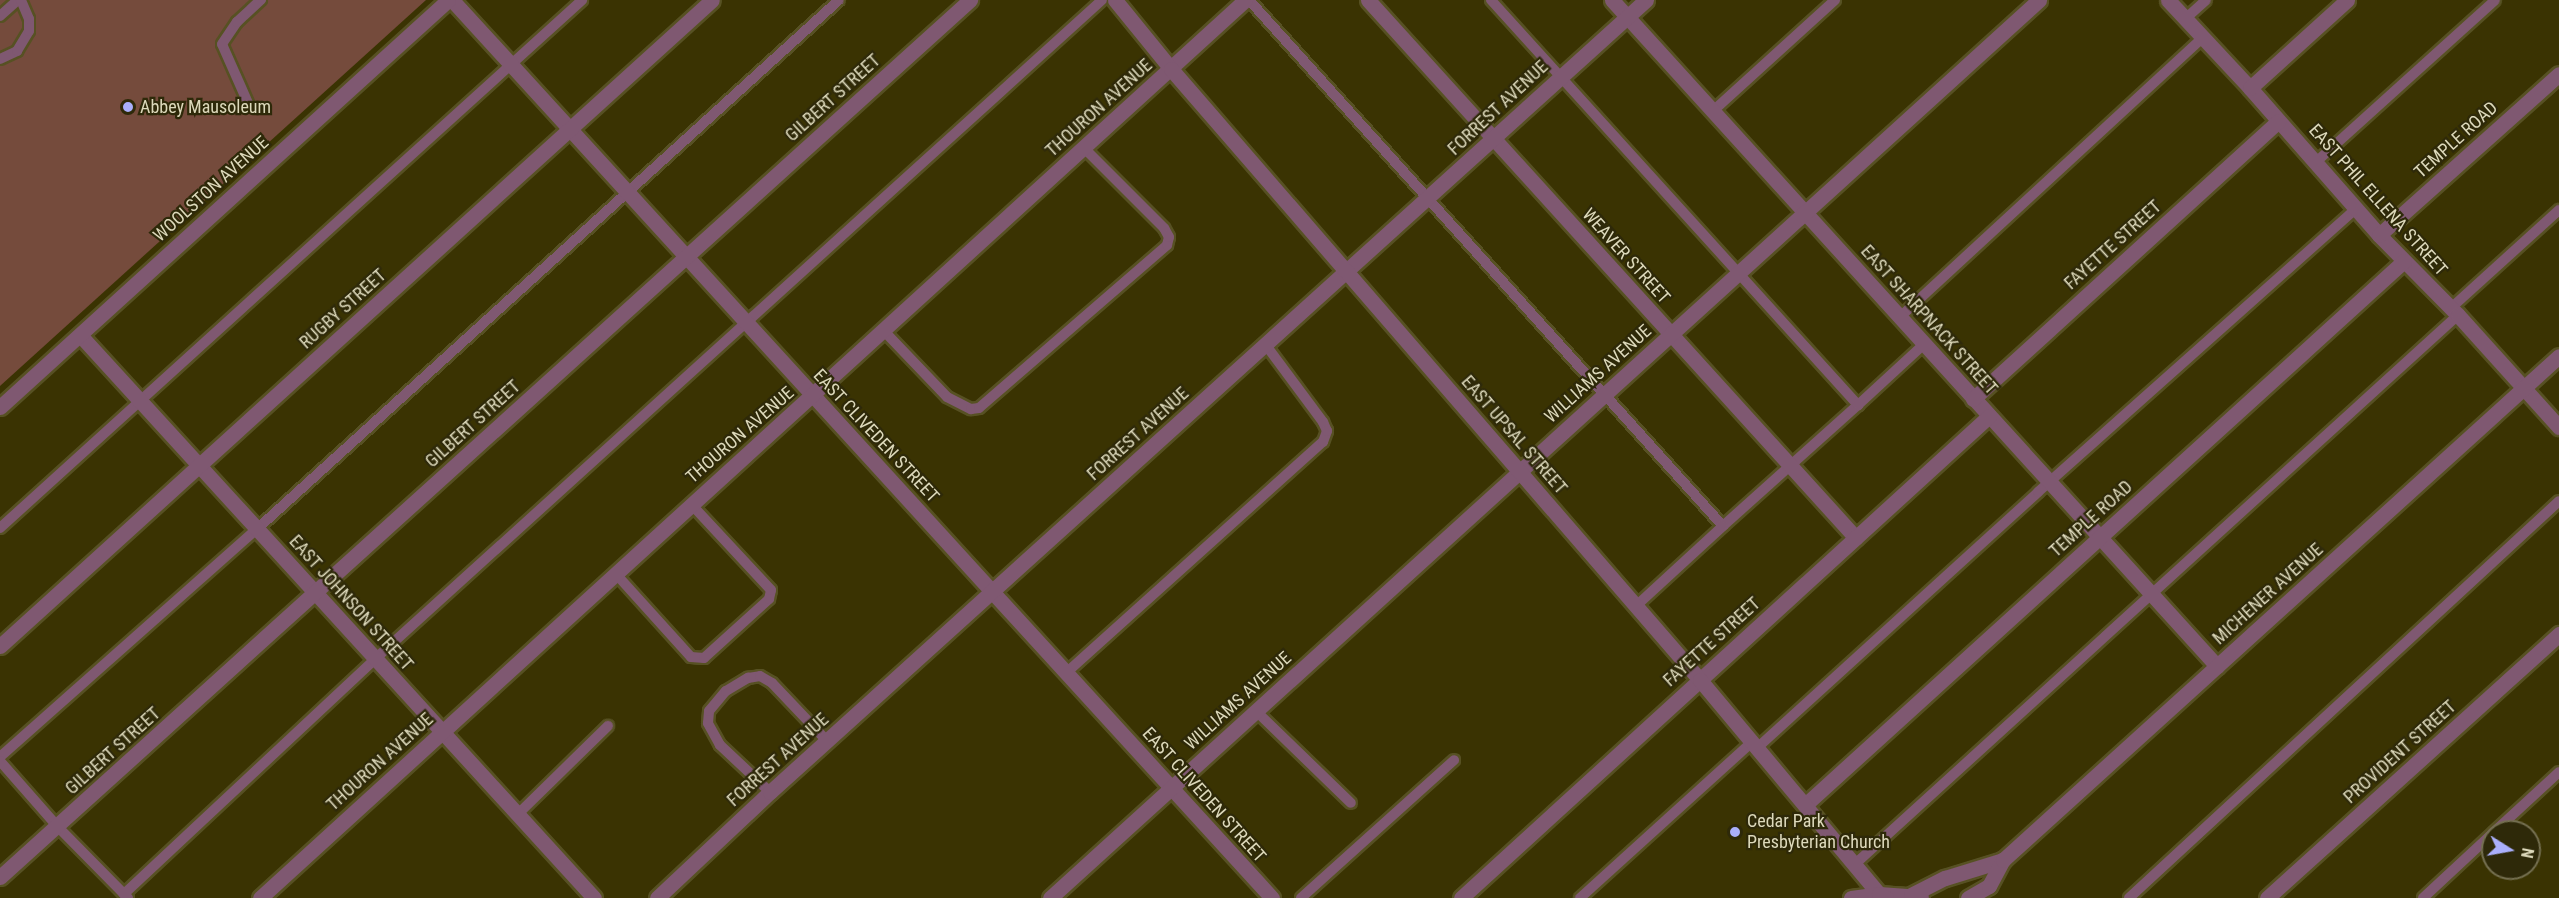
<!DOCTYPE html>
<html>
<head>
<meta charset="utf-8">
<style>
	body { margin:0 }
	#map { position:relative; width:2559px; height:898px; overflow:hidden; background:#3a3302; font-family:"Roboto Condensed",sans-serif }
	div>[style] { position:absolute }
	.green>* { inset:0; background:#754b3c }
	.roads { filter:drop-shadow(2px 0 #575123) drop-shadow(-2px 0 #575123) drop-shadow(0 2px #575123) drop-shadow(0 -2px #575123) }
	.service>* { height:10px; margin:-5px; padding:0 5px; transform-origin:5px; border-radius:5px; background:#7f5871 }
	.minor>* { height:15px; margin:-7.5px; padding:0 7.5px; transform-origin:7.5px; border-radius:7.5px; background:#7f5871 }
	.tertiary>* { height:15px; margin:-7.5px; padding:0 7.5px; transform-origin:7.5px; border-radius:7.5px; background:#7f5871 }
	.dots>* { width:16px; height:16px; translate:-50% -50%; box-sizing:border-box; border:3px solid #2e2909; border-radius:50% }
	span { translate:-50% -50%; white-space:nowrap; text-align:center; line-height:1.15; -webkit-text-stroke:4.5px #2e2909; paint-order:stroke }
	.street-label { font-size:18px; color:#ddd9bb }
	.poi-label { font-size:18px; color:#ddd9bb }
	.left { translate:0 -50%; text-align:left }
	.north { position:absolute; left:2481px; top:820px; width:60px; height:60px; box-sizing:border-box; background:#2e2909; border:2px solid #746f50; border-radius:50%; rotate:101deg; font-size:16px; font-weight:700; line-height:24px; text-align:center; color:#ddd9bb }
	.north::after { content:''; display:block; margin:auto; width:21px; height:27px; background:#aaaffb; clip-path:polygon(50% 0,100% 100%,50% 72%,0 100%) }
</style>
</head>
<body>
<div id="map">
	<div class="green">
		<div style="clip-path:polygon(0 0,426px 0,0 386px)"></div>
	</div>
	<div class="roads">
		<div class="service">
			<div style="left:1249px;top:0;width:708px;rotate:47.98deg"></div>
			<div style="left:1723px;top:526px;width:181px;rotate:-41.9deg"></div>
			<div style="left:1491px;top:0;width:547px;rotate:47.82deg"></div>
			<div style="left:1858px;top:405px;width:90px;rotate:-42.7deg"></div>
			<div style="left:0;top:16px;width:24px;rotate:-42deg"></div>
			<div style="left:2185px;top:19px;width:28px;rotate:-42deg"></div>
			<div style="left:0;top:59px;width:19px;rotate:-25deg"></div>
			<div style="left:17px;top:51px;width:23px;rotate:-59deg"></div>
			<div style="left:29px;top:31px;width:12px;rotate:-90deg"></div>
			<div style="left:29px;top:19px;width:21px;rotate:-113deg"></div>
			<div style="left:248px;top:103px;width:64px;rotate:-113.8deg"></div>
			<div style="left:222px;top:44px;width:27px;rotate:-56deg"></div>
			<div style="left:237px;top:22px;width:33px;rotate:-43deg"></div>
			<div style="left:1713px;top:111px;width:165px;rotate:-42.3deg"></div>
			<div style="left:2316px;top:162px;width:241px;rotate:-42.1deg"></div>
			<div style="left:2451px;top:308px;width:146px;rotate:-42.2deg"></div>
			<div style="left:1900px;top:317px;width:411px;rotate:-42.7deg"></div>
			<div style="left:884px;top:331px;width:91px;rotate:46.3deg"></div>
			<div style="left:947px;top:397px;width:27px;rotate:27deg"></div>
			<div style="left:971px;top:409px;width:8px;rotate:-7deg"></div>
			<div style="left:979px;top:408px;width:249px;rotate:-40.9deg"></div>
			<div style="left:1167px;top:245px;width:8px;rotate:-76deg"></div>
			<div style="left:1169px;top:237px;width:10px;rotate:-119deg"></div>
			<div style="left:1164px;top:228px;width:113px;rotate:-135deg"></div>
			<div style="left:0;top:528px;width:786px;rotate:-42.21deg"></div>
			<div style="left:616px;top:574px;width:112px;rotate:47.9deg"></div>
			<div style="left:691px;top:657px;width:13px;rotate:4deg"></div>
			<div style="left:704px;top:658px;width:88px;rotate:-42.2deg"></div>
			<div style="left:769px;top:599px;width:9px;rotate:-77deg"></div>
			<div style="left:771px;top:590px;width:117px;rotate:-132.9deg"></div>
			<div style="left:1636px;top:606px;width:118px;rotate:-42.6deg"></div>
			<div style="left:1066px;top:673px;width:346px;rotate:-42deg"></div>
			<div style="left:1323px;top:442px;width:12px;rotate:-70deg"></div>
			<div style="left:1327px;top:431px;width:10px;rotate:-114deg"></div>
			<div style="left:1323px;top:422px;width:97px;rotate:-126.6deg"></div>
			<div style="left:1256px;top:711px;width:132px;rotate:44.1deg"></div>
			<div style="left:1757px;top:748px;width:380px;rotate:-42.3deg"></div>
			<div style="left:2038px;top:492px;width:426px;rotate:-41.7deg"></div>
			<div style="left:0;top:757px;width:344px;rotate:-41.6deg"></div>
			<div style="left:257px;top:529px;width:786px;rotate:-42.27deg"></div>
			<div style="left:0;top:761px;width:88px;rotate:48.7deg"></div>
			<div style="left:58px;top:827px;width:94px;rotate:45.4deg"></div>
			<div style="left:770px;top:792px;width:69px;rotate:-136.8deg"></div>
			<div style="left:720px;top:745px;width:25px;rotate:-119deg"></div>
			<div style="left:708px;top:723px;width:12px;rotate:-85deg"></div>
			<div style="left:709px;top:711px;width:26px;rotate:-50deg"></div>
			<div style="left:726px;top:691px;width:26px;rotate:-31deg"></div>
			<div style="left:748px;top:678px;width:12px;rotate:-9deg"></div>
			<div style="left:760px;top:676px;width:14px;rotate:30deg"></div>
			<div style="left:772px;top:683px;width:80px;rotate:46.5deg"></div>
			<div style="left:518px;top:814px;width:126px;rotate:-44.4deg"></div>
			<div style="left:2494px;top:832px;width:88px;rotate:-42.7deg"></div>
			<div style="left:1854px;top:865px;width:817px;rotate:-42.32deg"></div>
			<div style="left:128px;top:898px;width:6px;rotate:-135deg"></div>
			<div style="left:124px;top:894px;width:344px;rotate:-43.1deg"></div>
			<div style="left:375px;top:659px;width:981px;rotate:-42.19deg"></div>
			<div style="left:1301px;top:898px;width:206px;rotate:-42deg"></div>
			<div style="left:1580px;top:898px;width:232px;rotate:-42.2deg"></div>
			<div style="left:2129px;top:898px;width:585px;rotate:-42.71deg"></div>
			<div style="left:2423px;top:898px;width:96px;rotate:-42.9deg"></div>
		</div>
		<div class="minor">
			<div style="left:452px;top:0;width:1216px;rotate:47.6deg"></div>
			<div style="left:1368px;top:0;width:726px;rotate:47.79deg"></div>
			<div style="left:1612px;top:0;width:900px;rotate:47.75deg"></div>
			<div style="left:2168px;top:0;width:120px;rotate:47deg"></div>
			<div style="left:2250px;top:88px;width:196px;rotate:48.7deg"></div>
			<div style="left:2379px;top:235px;width:112px;rotate:45.4deg"></div>
			<div style="left:2458px;top:315px;width:151px;rotate:48deg"></div>
			<div style="left:2250px;top:88px;width:131px;rotate:-42.2deg"></div>
			<div style="left:2379px;top:235px;width:241px;rotate:-41.8deg"></div>
			<div style="left:80px;top:335px;width:762px;rotate:47.6deg"></div>
			<div style="left:1973px;top:399px;width:413px;rotate:-42.3deg"></div>
			<div style="left:0;top:407px;width:605px;rotate:-42.25deg"></div>
			<div style="left:0;top:646px;width:961px;rotate:-42.22deg"></div>
			<div style="left:1805px;top:805px;width:809px;rotate:-42.25deg"></div>
			<div style="left:0;top:877px;width:1308px;rotate:-42.12deg"></div>
			<div style="left:260px;top:898px;width:1333px;rotate:-42.35deg"></div>
			<div style="left:657px;top:898px;width:155px;rotate:-43.2deg"></div>
			<div style="left:770px;top:792px;width:1181px;rotate:-42.12deg"></div>
			<div style="left:1050px;top:898px;width:1336px;rotate:-42.24deg"></div>
			<div style="left:1461px;top:898px;width:715px;rotate:-42.39deg"></div>
			<div style="left:2267px;top:898px;width:394px;rotate:-42.1deg"></div>
		</div>
		<div class="tertiary">
			<div style="left:1115px;top:0;width:89px;rotate:50.9deg"></div>
			<div style="left:1171px;top:69px;width:808px;rotate:49.11deg"></div>
			<div style="left:1700px;top:680px;width:284px;rotate:50.1deg"></div>
			<div style="left:1879px;top:894px;width:42px;rotate:4.1deg"></div>
			<div style="left:1911px;top:895px;width:38px;rotate:-27deg"></div>
			<div style="left:1945px;top:878px;width:61px;rotate:-17.2deg"></div>
			<div style="left:1851px;top:898px;width:28px;rotate:-8deg"></div>
			<div style="left:1879px;top:894px;width:8px;rotate:30deg"></div>
			<div style="left:1968px;top:898px;width:24px;rotate:-30deg"></div>
			<div style="left:1989px;top:886px;width:30px;rotate:-62deg"></div>
			<div style="left:2003px;top:860px;width:750px;rotate:-42.19deg"></div>
		</div>
	</div>
	<div class="dots">
		<div style="left:128px;top:107px;background:#aaaffb"></div>
		<div style="left:1735px;top:832px;background:#aaaffb"></div>
	</div>
	<div class="street-label">
		<span style="left:833px;top:98px;rotate:-42deg">GILBERT STREET</span>
		<span style="left:1099px;top:108px;rotate:-42deg">THOURON AVENUE</span>
		<span style="left:1498px;top:108px;rotate:-43deg">FORREST AVENUE</span>
		<span style="left:2456px;top:140px;rotate:-42deg">TEMPLE ROAD</span>
		<span style="left:211px;top:189px;rotate:-42deg">WOOLSTON AVENUE</span>
		<span style="left:2378px;top:200px;rotate:48deg">EAST PHIL ELLENA STREET</span>
		<span style="left:2113px;top:245px;rotate:-42deg">FAYETTE STREET</span>
		<span style="left:1626px;top:256px;rotate:48deg">WEAVER STREET</span>
		<span style="left:343px;top:309px;rotate:-42deg">RUGBY STREET</span>
		<span style="left:1929px;top:320px;rotate:48deg">EAST SHARPNACK STREET</span>
		<span style="left:1598px;top:374px;rotate:-42deg">WILLIAMS AVENUE</span>
		<span style="left:473px;top:424px;rotate:-42deg">GILBERT STREET</span>
		<span style="left:1138px;top:434px;rotate:-42deg">FORREST AVENUE</span>
		<span style="left:740px;top:435px;rotate:-41deg">THOURON AVENUE</span>
		<span style="left:1514px;top:435px;rotate:49deg">EAST UPSAL STREET</span>
		<span style="left:876px;top:436px;rotate:47deg">EAST CLIVEDEN STREET</span>
		<span style="left:2091px;top:519px;rotate:-42deg">TEMPLE ROAD</span>
		<span style="left:2268px;top:594px;rotate:-42deg">MICHENER AVENUE</span>
		<span style="left:351px;top:603px;rotate:48deg">EAST JOHNSON STREET</span>
		<span style="left:1712px;top:642px;rotate:-42deg">FAYETTE STREET</span>
		<span style="left:1238px;top:701px;rotate:-42deg">WILLIAMS AVENUE</span>
		<span style="left:113px;top:751px;rotate:-42deg">GILBERT STREET</span>
		<span style="left:2400px;top:752px;rotate:-42deg">PROVIDENT STREET</span>
		<span style="left:778px;top:760px;rotate:-42deg">FORREST AVENUE</span>
		<span style="left:380px;top:762px;rotate:-42deg">THOURON AVENUE</span>
		<span style="left:1204px;top:795px;rotate:48deg">EAST CLIVEDEN STREET</span>
	</div>
	<div class="poi-label">
		<span class="left" style="left:140px;top:107px">Abbey Mausoleum</span>
		<span class="left" style="left:1747px;top:832px">Cedar Park<br>Presbyterian Church</span>
	</div>
	<div class="north">N</div>
</div>
</body>
</html>
